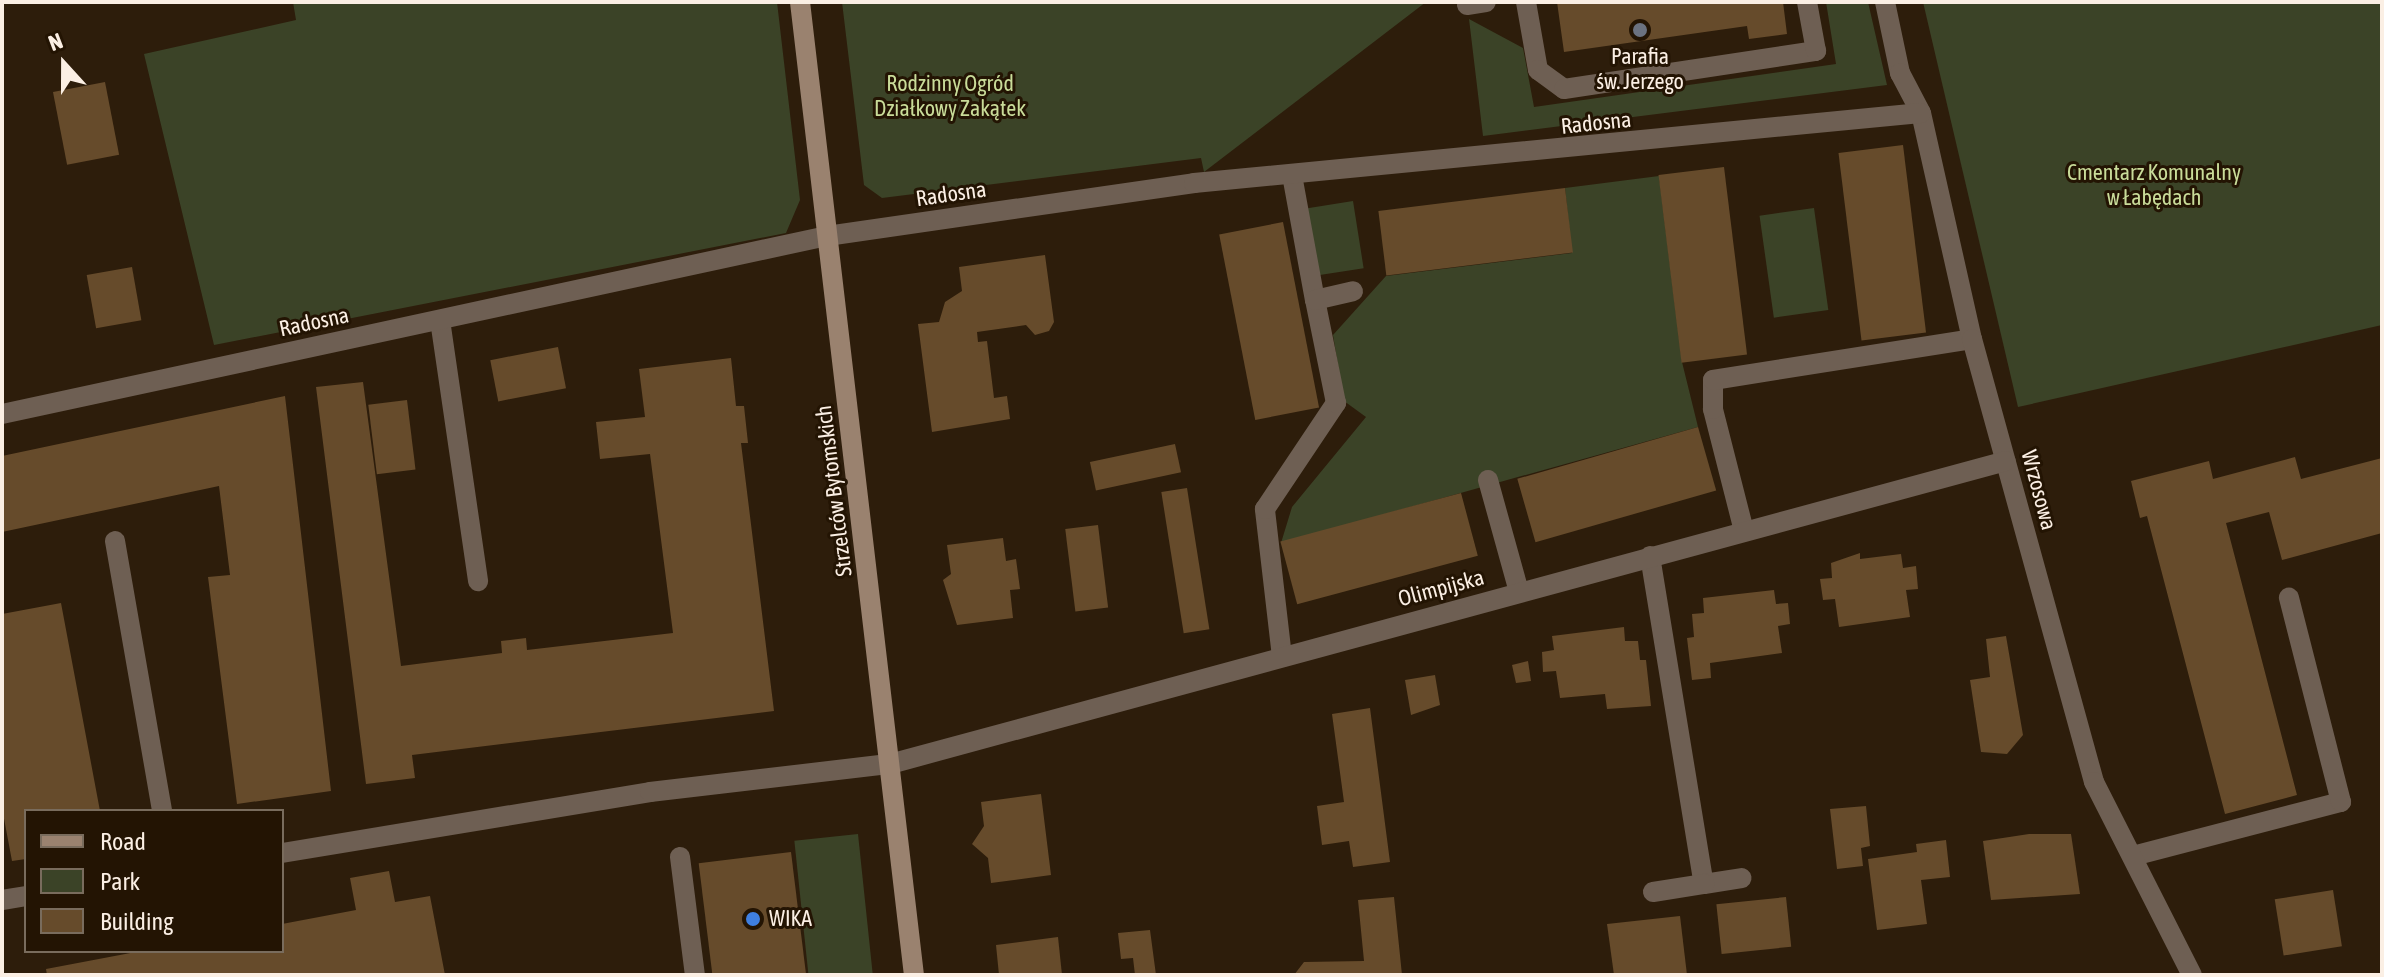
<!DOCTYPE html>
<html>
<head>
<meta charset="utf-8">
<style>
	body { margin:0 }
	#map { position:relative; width:2384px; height:977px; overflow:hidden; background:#2d1d0b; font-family:"Asap Condensed",sans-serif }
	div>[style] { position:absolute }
	.green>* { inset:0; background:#3b4327; transform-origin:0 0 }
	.building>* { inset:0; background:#664b2b; transform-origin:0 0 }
	.lane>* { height:20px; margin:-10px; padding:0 10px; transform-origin:10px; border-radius:10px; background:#6e5f53 }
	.street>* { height:20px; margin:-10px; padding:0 10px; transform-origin:10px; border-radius:10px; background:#6e5f53 }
	.secondary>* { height:20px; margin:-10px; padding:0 10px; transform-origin:10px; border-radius:10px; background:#9a826f }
	.dots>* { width:22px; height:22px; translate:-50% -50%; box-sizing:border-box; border:4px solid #231403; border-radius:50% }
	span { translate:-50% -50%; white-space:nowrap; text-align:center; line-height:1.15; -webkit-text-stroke:6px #231403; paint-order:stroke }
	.poi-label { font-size:22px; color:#fbefe4 }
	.left { translate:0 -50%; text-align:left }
	.park-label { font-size:22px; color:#c9dc99 }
	.street-label { font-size:22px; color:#fbefe4 }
	.frame { position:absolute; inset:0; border:4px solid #fbefe4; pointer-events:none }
	.legend { position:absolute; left:24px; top:809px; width:260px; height:144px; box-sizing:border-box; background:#231403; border:2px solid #796c5d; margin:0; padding:10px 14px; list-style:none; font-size:24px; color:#fbefe4 }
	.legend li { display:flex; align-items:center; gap:16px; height:40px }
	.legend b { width:40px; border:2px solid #796c5d }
	.north { position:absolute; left:24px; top:24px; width:80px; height:80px; -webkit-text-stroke:6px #231403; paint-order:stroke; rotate:339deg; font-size:22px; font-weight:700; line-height:32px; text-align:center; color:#fbefe4 }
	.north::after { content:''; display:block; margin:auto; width:28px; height:36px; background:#fbefe4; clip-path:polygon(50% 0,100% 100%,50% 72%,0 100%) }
</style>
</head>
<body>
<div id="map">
	<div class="green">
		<div style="clip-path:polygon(293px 2px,777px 2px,800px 200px,786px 233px,214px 345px,144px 54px,296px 20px)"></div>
		<div style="clip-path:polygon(842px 2px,1426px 2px,1204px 172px,1201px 158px,882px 198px,864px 185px)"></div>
		<div style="clip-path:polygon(1826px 2px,1868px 2px,1887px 85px,1483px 136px,1469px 19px,1523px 48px,1534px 107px,1836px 64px)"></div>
		<div style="clip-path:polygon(1923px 2px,2382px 2px,2382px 325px,2018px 407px)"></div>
		<div style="clip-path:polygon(1659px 176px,1682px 362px,1698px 427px,1281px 543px,1292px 507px,1366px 417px,1344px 401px,1333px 335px,1386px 276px,1572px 253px,1565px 188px)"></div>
		<div style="left:1353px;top:201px;width:68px;height:46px;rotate:81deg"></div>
		<div style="left:1814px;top:208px;width:103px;height:55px;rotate:82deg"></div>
		<div style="left:858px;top:834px;width:142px;height:64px;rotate:84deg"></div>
	</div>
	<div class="building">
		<div style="clip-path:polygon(1557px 2px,1783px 2px,1787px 34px,1749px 39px,1747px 26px,1564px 52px)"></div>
		<div style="left:105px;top:82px;width:74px;height:53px;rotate:79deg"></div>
		<div style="left:1903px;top:145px;width:189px;height:65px;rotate:83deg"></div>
		<div style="left:1724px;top:167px;width:189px;height:66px;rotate:83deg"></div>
		<div style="left:1565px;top:188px;width:65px;height:188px;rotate:83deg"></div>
		<div style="left:1283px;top:222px;width:189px;height:65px;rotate:79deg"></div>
		<div style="clip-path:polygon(1045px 255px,1054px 322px,1049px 331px,1035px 335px,1026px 325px,977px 332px,978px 342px,987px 341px,994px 398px,1007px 396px,1010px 419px,932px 432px,918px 324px,939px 322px,945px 302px,962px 291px,959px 267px)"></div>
		<div style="left:132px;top:267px;width:54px;height:46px;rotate:80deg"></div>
		<div style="left:558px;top:347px;width:42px;height:69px;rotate:79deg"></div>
		<div style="clip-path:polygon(731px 358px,736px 406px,744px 406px,748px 443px,741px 443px,774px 711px,412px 755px,415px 778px,366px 784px,316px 387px,363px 382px,401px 666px,502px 653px,501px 641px,526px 638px,527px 650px,673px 633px,650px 454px,600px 459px,596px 422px,645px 417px,639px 369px)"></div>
		<div style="clip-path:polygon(285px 396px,331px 791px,237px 804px,208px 577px,230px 575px,219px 486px,2px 532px,2px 456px)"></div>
		<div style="left:407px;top:400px;width:70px;height:39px;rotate:83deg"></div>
		<div style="left:1698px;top:427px;width:66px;height:188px;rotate:74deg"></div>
		<div style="left:1175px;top:444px;width:29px;height:87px;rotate:78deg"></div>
		<div style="clip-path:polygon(2295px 457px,2301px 479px,2382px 458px,2382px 533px,2282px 560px,2269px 512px,2226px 523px,2297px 795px,2225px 814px,2147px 516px,2140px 518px,2131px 481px,2209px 461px,2213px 479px)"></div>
		<div style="left:1187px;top:488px;width:143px;height:26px;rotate:81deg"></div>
		<div style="left:1461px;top:493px;width:65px;height:187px;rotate:75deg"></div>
		<div style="left:1098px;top:525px;width:83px;height:33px;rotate:83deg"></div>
		<div style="clip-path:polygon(1003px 538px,1006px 561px,1016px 559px,1020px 589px,1010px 590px,1013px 618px,957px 625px,943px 580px,951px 574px,947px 545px)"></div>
		<div style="clip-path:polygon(1860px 553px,1860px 559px,1901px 554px,1903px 568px,1916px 566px,1918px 589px,1906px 590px,1910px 617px,1839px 627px,1835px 599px,1823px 600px,1820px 579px,1832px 578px,1831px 563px)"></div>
		<div style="clip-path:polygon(1774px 590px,1776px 604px,1788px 603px,1790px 624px,1778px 626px,1782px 653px,1710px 663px,1711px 678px,1692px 680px,1687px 638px,1694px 637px,1692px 614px,1704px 613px,1703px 598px)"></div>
		<div style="clip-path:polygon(61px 603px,100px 811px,26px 811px,26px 859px,12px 861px,2px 808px,2px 614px)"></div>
		<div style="clip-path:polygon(1624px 627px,1625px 641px,1638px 641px,1640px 660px,1646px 660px,1651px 706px,1607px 709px,1605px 694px,1560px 698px,1556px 671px,1543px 672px,1542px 652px,1554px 650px,1552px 636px)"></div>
		<div style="clip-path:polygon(2006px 636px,2023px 735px,2007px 754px,1981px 752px,1970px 680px,1990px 677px,1986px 639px)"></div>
		<div style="clip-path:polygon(1528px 661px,1531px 681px,1516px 683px,1512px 665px)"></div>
		<div style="clip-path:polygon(1435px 675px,1440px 705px,1411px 715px,1405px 680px)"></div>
		<div style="clip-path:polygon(1370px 708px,1390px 862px,1353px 867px,1349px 841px,1322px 845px,1317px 806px,1344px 802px,1332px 714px)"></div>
		<div style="clip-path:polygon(1041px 794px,1051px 875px,991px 883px,988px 858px,972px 844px,984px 826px,981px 802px)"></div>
		<div style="clip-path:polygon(1866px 806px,1870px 846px,1861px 848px,1863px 866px,1837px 869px,1830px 809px)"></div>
		<div style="clip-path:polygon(2029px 834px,2071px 834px,2080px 894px,1991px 900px,1983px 841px)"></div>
		<div style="clip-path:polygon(1946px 840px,1950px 877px,1921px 880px,1927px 924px,1877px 930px,1868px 859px,1917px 852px,1916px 844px)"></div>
		<div style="left:791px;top:852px;width:124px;height:93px;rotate:83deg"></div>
		<div style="clip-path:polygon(389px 871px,395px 902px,430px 896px,445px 975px,47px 975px,46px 969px,141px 951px,282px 951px,282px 924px,356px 910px,350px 878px)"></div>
		<div style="left:2333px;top:890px;width:57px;height:59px;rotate:81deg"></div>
		<div style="clip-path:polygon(1394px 897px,1402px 975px,1294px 975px,1304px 962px,1364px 961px,1358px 900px)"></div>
		<div style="left:1786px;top:897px;width:50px;height:70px;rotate:84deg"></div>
		<div style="clip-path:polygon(1680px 916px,1687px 975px,1614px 975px,1607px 924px)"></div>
		<div style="clip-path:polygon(1150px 930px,1156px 975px,1135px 975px,1133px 958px,1121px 959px,1118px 933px)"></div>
		<div style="clip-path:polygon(1058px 937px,1062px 975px,999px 975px,996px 945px)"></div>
	</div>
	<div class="lane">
		<div style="left:1292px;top:175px;width:127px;rotate:79.6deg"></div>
		<div style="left:440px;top:320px;width:264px;rotate:81.7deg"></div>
		<div style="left:1488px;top:480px;width:116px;rotate:74.5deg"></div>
		<div style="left:1744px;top:531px;width:126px;rotate:-104.3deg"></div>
		<div style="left:1713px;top:409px;width:29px;rotate:-90deg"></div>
		<div style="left:1713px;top:380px;width:262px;rotate:-9deg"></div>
		<div style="left:115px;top:541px;width:274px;rotate:80.1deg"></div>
		<div style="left:1650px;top:556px;width:332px;rotate:80.7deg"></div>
		<div style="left:1704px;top:884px;width:38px;rotate:-9deg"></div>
		<div style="left:1282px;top:657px;width:149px;rotate:-96.6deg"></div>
		<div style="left:1265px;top:509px;width:128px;rotate:-56.2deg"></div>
		<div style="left:1336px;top:403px;width:105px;rotate:-101.5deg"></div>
		<div style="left:1315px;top:300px;width:39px;rotate:-13deg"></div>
		<div style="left:282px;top:853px;width:373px;rotate:-9.4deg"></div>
		<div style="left:650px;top:792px;width:242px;rotate:-6.7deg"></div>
		<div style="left:2133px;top:856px;width:215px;rotate:-14.6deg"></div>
		<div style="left:2341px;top:802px;width:211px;rotate:-104.3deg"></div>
		<div style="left:680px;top:857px;width:119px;rotate:82.8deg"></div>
		<div style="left:1653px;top:892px;width:52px;rotate:-8.9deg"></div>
		<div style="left:2px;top:900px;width:24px;rotate:-9deg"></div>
	</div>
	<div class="street">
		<div style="left:1526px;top:2px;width:69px;rotate:80deg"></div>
		<div style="left:1538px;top:70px;width:32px;rotate:36deg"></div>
		<div style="left:1564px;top:89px;width:255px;rotate:-8.6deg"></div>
		<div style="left:1816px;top:51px;width:50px;rotate:-100.4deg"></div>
		<div style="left:1885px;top:2px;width:73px;rotate:78.1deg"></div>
		<div style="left:1900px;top:73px;width:45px;rotate:62.3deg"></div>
		<div style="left:1921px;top:113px;width:232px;rotate:77.3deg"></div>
		<div style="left:1972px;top:339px;width:459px;rotate:74.6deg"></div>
		<div style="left:2094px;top:782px;width:216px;rotate:63.1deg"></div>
		<div style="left:1467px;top:5px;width:19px;rotate:-9deg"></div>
		<div style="left:2px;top:414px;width:844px;rotate:-12.18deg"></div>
		<div style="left:827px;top:236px;width:371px;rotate:-8.2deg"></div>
		<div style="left:1194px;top:183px;width:730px;rotate:-5.5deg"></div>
		<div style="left:890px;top:764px;width:1156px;rotate:-15.19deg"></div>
	</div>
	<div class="secondary">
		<div style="left:800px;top:2px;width:980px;rotate:83.32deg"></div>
	</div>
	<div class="dots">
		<div style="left:1640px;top:30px;background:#6b7280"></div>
		<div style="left:753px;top:919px;background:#3f7fe0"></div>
	</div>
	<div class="poi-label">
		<span style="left:1640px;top:69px">Parafia<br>św. Jerzego</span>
		<span class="left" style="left:769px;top:919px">WIKA</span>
	</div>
	<div class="park-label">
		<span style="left:950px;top:96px">Rodzinny Ogród<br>Działkowy Zakątek</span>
		<span style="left:2154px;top:185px">Cmentarz Komunalny<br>w Łabędach</span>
	</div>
	<div class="street-label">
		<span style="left:1596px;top:123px;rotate:-6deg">Radosna</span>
		<span style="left:951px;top:194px;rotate:-8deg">Radosna</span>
		<span style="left:314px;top:322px;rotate:-12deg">Radosna</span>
		<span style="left:2039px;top:490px;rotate:75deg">Wrzosowa</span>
		<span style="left:834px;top:491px;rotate:-97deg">Strzelców Bytomskich</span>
		<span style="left:1441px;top:588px;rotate:-15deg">Olimpijska</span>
	</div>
	<div class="frame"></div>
	<ul class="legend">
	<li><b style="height:10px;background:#9a826f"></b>Road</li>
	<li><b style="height:22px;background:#3b4327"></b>Park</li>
	<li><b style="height:22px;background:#664b2b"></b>Building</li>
	</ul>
	<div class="north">N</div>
</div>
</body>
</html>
